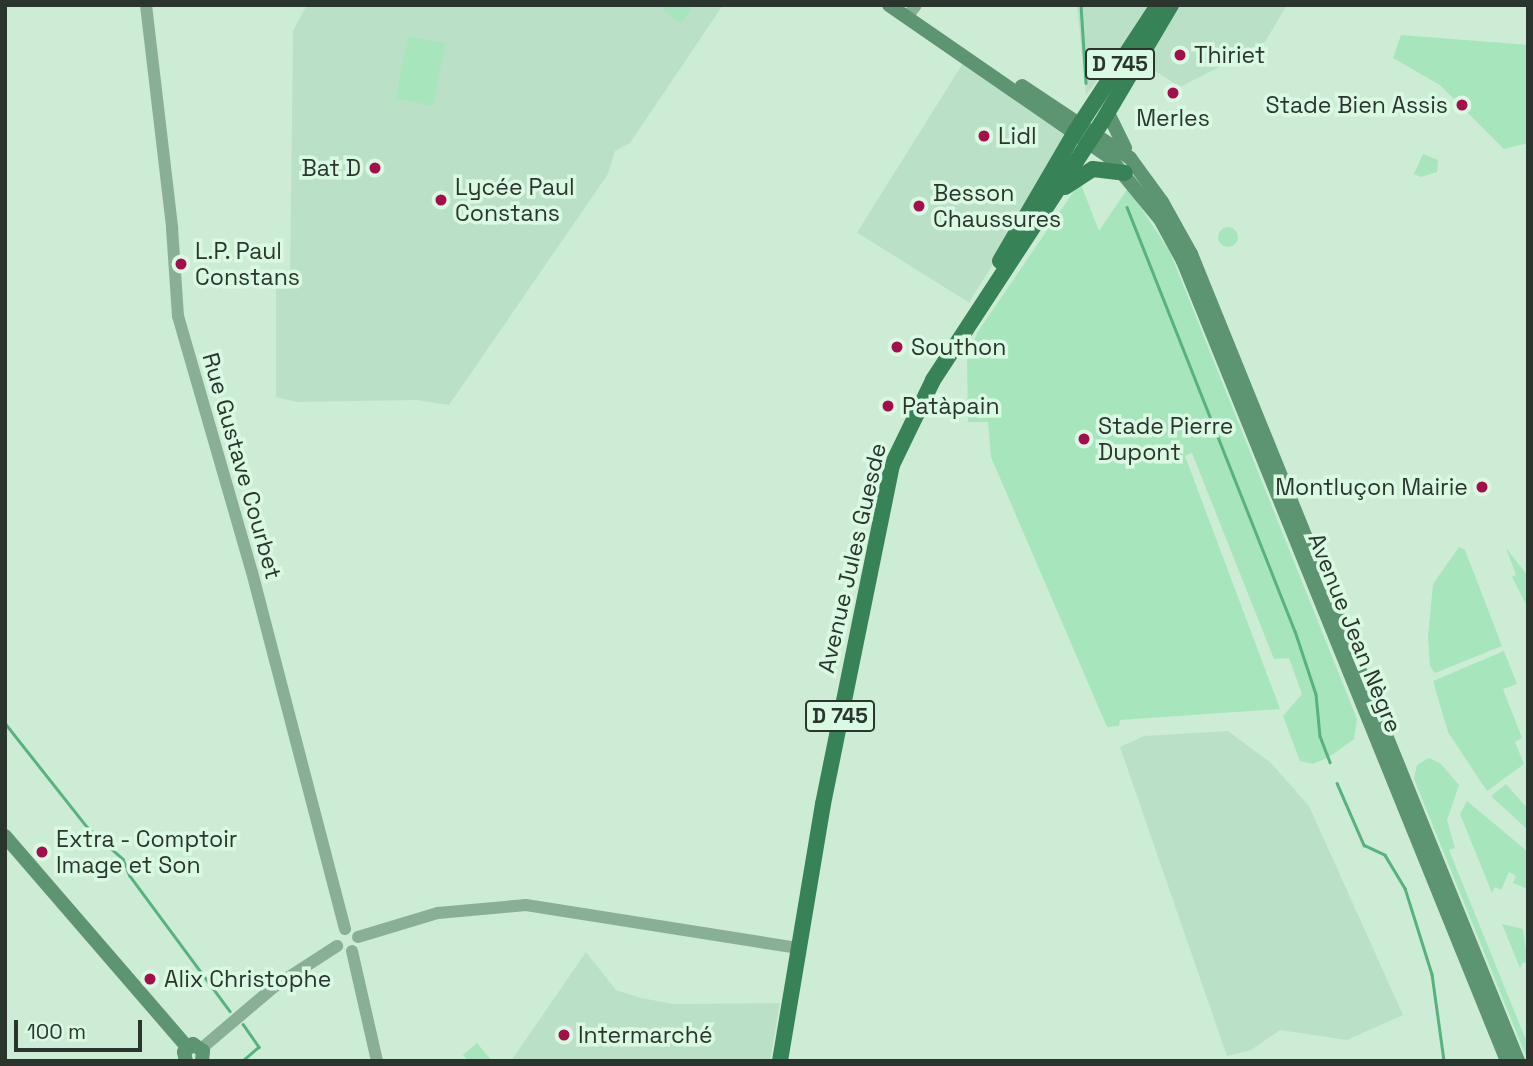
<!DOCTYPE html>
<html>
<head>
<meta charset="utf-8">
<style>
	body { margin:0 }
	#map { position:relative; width:1533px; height:1066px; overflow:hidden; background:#ccecd6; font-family:"Space Grotesk",sans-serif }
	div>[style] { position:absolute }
	.built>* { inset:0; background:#bae1c7; transform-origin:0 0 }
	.green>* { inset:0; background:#a7e5bc; transform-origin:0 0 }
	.round { border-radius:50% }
	.stream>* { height:2.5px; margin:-1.25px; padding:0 1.25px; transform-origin:1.25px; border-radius:1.25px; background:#58b27d }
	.tertiary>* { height:12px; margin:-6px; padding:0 6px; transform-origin:6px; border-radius:6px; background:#8aaf97 }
	.secondary>* { height:14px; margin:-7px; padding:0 7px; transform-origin:7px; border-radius:7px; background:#5d9572 }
	.primary>* { height:16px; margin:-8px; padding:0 8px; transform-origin:8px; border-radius:8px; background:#388257 }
	.dots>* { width:19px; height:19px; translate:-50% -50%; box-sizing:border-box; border:4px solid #d9f9e3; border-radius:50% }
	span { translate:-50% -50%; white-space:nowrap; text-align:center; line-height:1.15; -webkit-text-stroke:7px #d9f9e3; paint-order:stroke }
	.shield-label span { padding:2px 5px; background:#d9f9e3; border:2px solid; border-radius:5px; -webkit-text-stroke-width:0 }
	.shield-label { font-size:21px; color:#29352d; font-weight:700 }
	.poi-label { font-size:23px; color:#29352d }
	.left { translate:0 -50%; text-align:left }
	.right { translate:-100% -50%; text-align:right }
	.street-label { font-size:23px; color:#29352d }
	.frame { position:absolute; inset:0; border:7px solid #29352d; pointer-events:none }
	.scale { position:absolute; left:14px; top:1020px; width:128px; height:32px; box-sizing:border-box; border:4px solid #29352d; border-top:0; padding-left:9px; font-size:21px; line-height:24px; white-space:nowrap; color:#29352d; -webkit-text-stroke:5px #d9f9e3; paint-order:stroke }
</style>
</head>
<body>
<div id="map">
	<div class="built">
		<div style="clip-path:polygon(307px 5px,723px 5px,630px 143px,615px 151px,608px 174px,449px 405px,417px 400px,297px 402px,276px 397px,276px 287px,290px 283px,293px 31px)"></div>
		<div style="clip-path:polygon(1077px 5px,1287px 5px,1263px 45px,1180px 87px,1121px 49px,1086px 95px)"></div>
		<div style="left:963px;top:63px;width:132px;height:200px;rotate:32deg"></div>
		<div style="clip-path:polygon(1228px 731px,1271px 763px,1309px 806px,1403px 1015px,1347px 1040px,1280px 1030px,1251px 1050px,1227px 1056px,1120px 747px,1144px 736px)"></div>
		<div style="clip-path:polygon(586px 952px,616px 990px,641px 998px,674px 1004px,780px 1003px,770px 1061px,511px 1061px)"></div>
	</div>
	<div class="green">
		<div style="clip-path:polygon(657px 5px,695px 5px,681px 23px)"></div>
		<div style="clip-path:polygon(1401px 35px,1528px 45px,1528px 143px,1504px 149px,1440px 85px,1393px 58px)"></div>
		<div style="left:408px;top:36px;width:38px;height:64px;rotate:11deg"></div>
		<div style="clip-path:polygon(1423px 154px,1438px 160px,1437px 172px,1421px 177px,1414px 174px)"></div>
		<div style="clip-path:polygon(1080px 182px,1099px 231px,1128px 188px,1170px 252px,1357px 719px,1354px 739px,1329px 757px,1313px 764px,1300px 761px,1283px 716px,1302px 694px,1289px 658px,1274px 659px,1192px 453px,1185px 456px,1280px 709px,1120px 720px,1119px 726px,1107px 727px,991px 457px,988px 422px,968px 422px,967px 360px,977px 333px)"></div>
		<div class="round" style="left:1218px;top:227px;width:20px;height:20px"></div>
		<div style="clip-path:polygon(1459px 547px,1465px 550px,1502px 646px,1435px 673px,1430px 666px,1428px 638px,1433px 584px)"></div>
		<div style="clip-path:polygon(1506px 548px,1528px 576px,1528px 608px,1512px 577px,1516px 575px)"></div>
		<div style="clip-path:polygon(1504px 651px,1517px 684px,1503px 689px,1522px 738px,1515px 742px,1524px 764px,1487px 791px,1448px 732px,1433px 681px)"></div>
		<div style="clip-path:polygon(1429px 758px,1440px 763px,1459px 785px,1447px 820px,1455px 848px,1449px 850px,1528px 1045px,1528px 1061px,1414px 779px,1417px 765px)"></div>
		<div style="clip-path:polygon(1506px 784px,1528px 809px,1528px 830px,1491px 796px)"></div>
		<div style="clip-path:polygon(1467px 801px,1528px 852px,1528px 889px,1513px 883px,1516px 876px,1509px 872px,1501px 890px,1495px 887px,1492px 893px,1460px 814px)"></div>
		<div style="clip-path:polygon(1502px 924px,1523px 929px,1528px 964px,1523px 962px,1520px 968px)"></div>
		<div style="clip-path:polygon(477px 1043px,492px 1061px,468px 1061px,463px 1055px)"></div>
	</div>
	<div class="stream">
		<div style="left:1081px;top:5px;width:78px;rotate:86.3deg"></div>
		<div style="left:1127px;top:207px;width:456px;rotate:68.4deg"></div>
		<div style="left:1295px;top:631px;width:66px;rotate:71.6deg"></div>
		<div style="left:1316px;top:694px;width:42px;rotate:84.6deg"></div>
		<div style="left:1320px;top:736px;width:28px;rotate:69deg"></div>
		<div style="left:5px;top:723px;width:132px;rotate:51.7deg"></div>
		<div style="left:87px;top:827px;width:48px;rotate:41.6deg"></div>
		<div style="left:123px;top:859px;width:18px;rotate:68deg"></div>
		<div style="left:130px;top:876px;width:168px;rotate:53.5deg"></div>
		<div style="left:1337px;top:783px;width:68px;rotate:66.5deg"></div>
		<div style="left:1364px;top:845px;width:23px;rotate:25deg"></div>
		<div style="left:1385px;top:855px;width:39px;rotate:59deg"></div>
		<div style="left:1405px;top:888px;width:90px;rotate:72.6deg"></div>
		<div style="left:1432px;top:974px;width:88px;rotate:82.1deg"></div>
		<div style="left:243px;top:1024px;width:28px;rotate:55deg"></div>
		<div style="left:259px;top:1047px;width:21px;rotate:139deg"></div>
	</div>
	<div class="tertiary">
		<div style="left:146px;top:5px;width:225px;rotate:83.3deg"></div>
		<div style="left:172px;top:228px;width:88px;rotate:86.1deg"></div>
		<div style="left:178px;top:316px;width:266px;rotate:73.9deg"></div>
		<div style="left:252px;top:572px;width:369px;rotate:75.4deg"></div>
		<div style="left:907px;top:17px;width:15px;rotate:-53deg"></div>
		<div style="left:358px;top:937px;width:84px;rotate:-16.7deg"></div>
		<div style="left:438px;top:913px;width:88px;rotate:-5.2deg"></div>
		<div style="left:526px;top:905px;width:276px;rotate:9deg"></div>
		<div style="left:352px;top:951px;width:113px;rotate:77.2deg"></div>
		<div style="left:202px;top:1048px;width:96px;rotate:-40.3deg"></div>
		<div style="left:275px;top:986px;width:74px;rotate:-32.8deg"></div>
	</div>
	<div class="secondary">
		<div style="left:889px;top:5px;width:267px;rotate:34.6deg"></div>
		<div style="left:1109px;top:157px;width:80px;rotate:50.6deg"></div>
		<div style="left:1160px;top:219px;width:48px;rotate:61.3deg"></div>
		<div style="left:1183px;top:261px;width:863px;rotate:67.95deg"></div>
		<div style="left:1022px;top:86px;width:130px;rotate:33.7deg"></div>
		<div style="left:1130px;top:158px;width:54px;rotate:54deg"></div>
		<div style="left:1162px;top:202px;width:60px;rotate:60.9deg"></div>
		<div style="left:1191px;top:254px;width:871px;rotate:67.94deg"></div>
		<div style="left:1108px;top:113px;width:39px;rotate:64deg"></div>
		<div style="left:5px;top:836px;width:279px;rotate:49.2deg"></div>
		<div style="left:186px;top:1061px;width:9px;rotate:-103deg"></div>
		<div style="left:184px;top:1052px;width:12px;rotate:-42deg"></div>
		<div style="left:193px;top:1044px;width:12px;rotate:35deg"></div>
		<div style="left:203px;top:1051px;width:10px;rotate:96deg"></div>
	</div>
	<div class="primary">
		<div style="left:1065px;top:187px;width:33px;rotate:-33deg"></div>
		<div style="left:1093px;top:169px;width:32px;rotate:7deg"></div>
		<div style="left:1000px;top:261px;width:149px;rotate:-59.8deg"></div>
		<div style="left:1075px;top:132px;width:152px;rotate:-56.8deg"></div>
		<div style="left:780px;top:1061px;width:261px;rotate:-80.5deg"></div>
		<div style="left:823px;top:804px;width:346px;rotate:-78.5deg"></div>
		<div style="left:892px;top:465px;width:94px;rotate:-64.2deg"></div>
		<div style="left:933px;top:380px;width:308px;rotate:-56.8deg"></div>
		<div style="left:1102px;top:122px;width:136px;rotate:-59.5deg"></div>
	</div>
	<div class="dots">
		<div style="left:1180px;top:55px;background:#a40e4b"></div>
		<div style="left:1173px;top:93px;background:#a40e4b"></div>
		<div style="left:1462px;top:105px;background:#a40e4b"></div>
		<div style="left:984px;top:136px;background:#a40e4b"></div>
		<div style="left:375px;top:168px;background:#a40e4b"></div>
		<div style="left:441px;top:200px;background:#a40e4b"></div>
		<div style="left:919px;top:206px;background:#a40e4b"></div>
		<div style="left:181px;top:264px;background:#a40e4b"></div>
		<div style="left:897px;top:347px;background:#a40e4b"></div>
		<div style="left:888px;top:406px;background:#a40e4b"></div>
		<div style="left:1084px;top:439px;background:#a40e4b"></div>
		<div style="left:1482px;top:487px;background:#a40e4b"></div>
		<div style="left:42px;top:852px;background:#a40e4b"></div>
		<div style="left:150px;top:979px;background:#a40e4b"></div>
		<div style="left:564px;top:1035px;background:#a40e4b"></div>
	</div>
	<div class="shield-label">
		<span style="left:1120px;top:64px">D 745</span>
		<span style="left:840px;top:716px">D 745</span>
	</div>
	<div class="poi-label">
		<span class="left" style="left:1194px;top:55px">Thiriet</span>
		<span class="right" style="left:1448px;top:105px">Stade Bien Assis</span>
		<span style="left:1173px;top:118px">Merles</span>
		<span class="left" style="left:998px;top:136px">Lidl</span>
		<span class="right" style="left:361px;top:168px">Bat D</span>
		<span class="left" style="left:455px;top:200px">Lycée Paul<br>Constans</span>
		<span class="left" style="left:933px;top:206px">Besson<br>Chaussures</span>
		<span class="left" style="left:195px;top:264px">L.P. Paul<br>Constans</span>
		<span class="left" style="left:911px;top:347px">Southon</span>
		<span class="left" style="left:902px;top:406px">Patàpain</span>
		<span class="left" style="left:1098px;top:439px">Stade Pierre<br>Dupont</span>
		<span class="right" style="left:1468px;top:487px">Montluçon Mairie</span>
		<span class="left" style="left:56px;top:852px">Extra - Comptoir<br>Image et Son</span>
		<span class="left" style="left:164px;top:979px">Alix Christophe</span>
		<span class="left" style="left:578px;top:1035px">Intermarché</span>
	</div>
	<div class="street-label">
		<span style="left:242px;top:466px;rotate:74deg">Rue Gustave Courbet</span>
		<span style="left:852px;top:558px;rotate:-77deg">Avenue Jules Guesde</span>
		<span style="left:1355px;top:633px;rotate:68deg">Avenue Jean Nègre</span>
	</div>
	<div class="frame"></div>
	<div class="scale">100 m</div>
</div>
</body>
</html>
